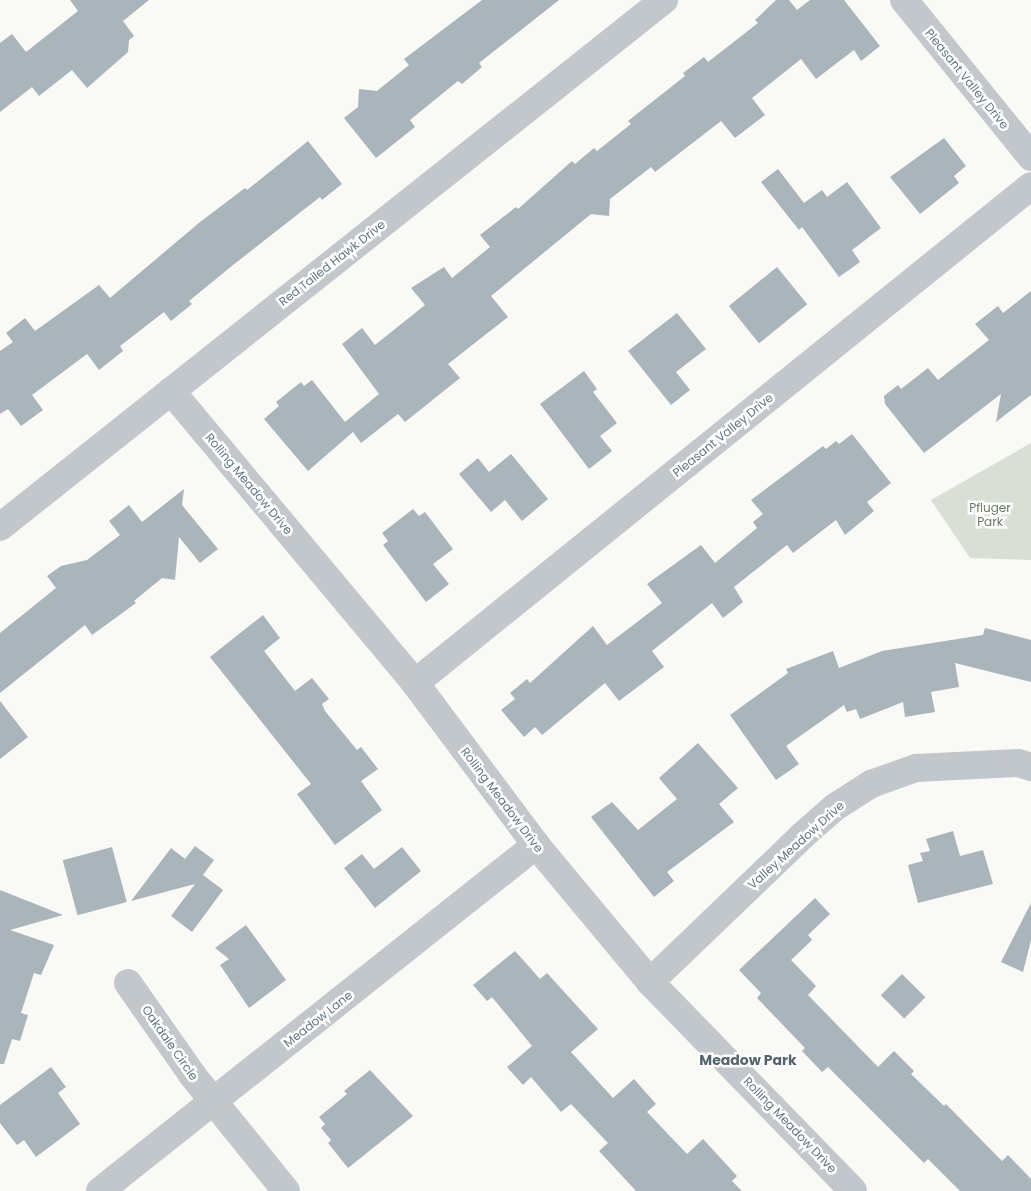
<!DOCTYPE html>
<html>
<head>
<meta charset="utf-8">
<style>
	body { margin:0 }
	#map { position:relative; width:1031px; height:1191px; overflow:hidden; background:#f9f9f6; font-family:Poppins,sans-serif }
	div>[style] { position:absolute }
	.green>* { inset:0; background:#d9dfd5 }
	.building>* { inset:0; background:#aab5bb; transform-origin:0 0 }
	.minor>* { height:28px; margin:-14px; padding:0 14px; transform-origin:14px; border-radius:14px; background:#c2c7cb }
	span { translate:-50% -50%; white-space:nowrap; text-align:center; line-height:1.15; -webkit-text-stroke:5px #fff; paint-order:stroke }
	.street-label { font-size:12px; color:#617784 }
	.park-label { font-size:12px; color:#677b61 }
	.neighbourhood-label { font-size:14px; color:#54646e; font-weight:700 }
</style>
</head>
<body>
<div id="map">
	<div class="green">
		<div style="clip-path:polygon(1031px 443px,1031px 560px,970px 558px,931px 500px)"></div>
	</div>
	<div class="building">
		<div style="clip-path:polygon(70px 0,149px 0,123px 21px,134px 36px,129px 40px,128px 52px,87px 88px,72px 70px,39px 96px,32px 87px,0 112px,0 43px,12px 34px,26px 52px,78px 11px)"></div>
		<div style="clip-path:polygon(482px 0,559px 0,479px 63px,482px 67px,462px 84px,458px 81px,410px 120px,415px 127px,376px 158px,344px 118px,358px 107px,359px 89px,377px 91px,409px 65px,404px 59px)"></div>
		<div style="clip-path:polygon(776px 0,789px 0,797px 10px,810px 0,844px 0,880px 46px,861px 61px,854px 50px,816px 79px,801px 59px,752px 98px,765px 115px,735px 138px,721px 121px,655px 172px,651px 167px,610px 199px,609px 216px,591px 214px,491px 296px,508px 317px,448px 364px,460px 378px,405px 422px,398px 414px,361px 443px,353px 432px,308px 471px,264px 419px,279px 406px,276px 402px,301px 382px,304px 386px,312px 380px,345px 422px,379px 394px,342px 344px,362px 328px,375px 345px,425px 305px,411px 288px,444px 267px,452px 278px,490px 247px,480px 235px,516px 207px,518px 209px,572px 161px,575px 164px,594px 148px,597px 151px,631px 124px,628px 121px,685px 76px,683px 73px,704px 57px,708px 62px,758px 23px,755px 20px)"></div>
		<div style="clip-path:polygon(944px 138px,966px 166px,954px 176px,959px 183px,920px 214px,890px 177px)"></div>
		<div style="clip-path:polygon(308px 141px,342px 184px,322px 200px,320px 197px,233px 265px,189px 301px,192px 304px,171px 321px,164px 312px,120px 346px,123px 351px,99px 370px,87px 354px,32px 395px,43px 410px,21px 426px,8px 409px,0 414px,0 351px,13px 342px,6px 333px,25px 318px,35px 331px,99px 285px,110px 298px,200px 222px,245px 188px,247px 190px)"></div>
		<div style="clip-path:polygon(778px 169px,804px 203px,822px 190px,827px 197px,847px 182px,881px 228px,852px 250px,860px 262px,839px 277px,802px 227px,799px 230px,761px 182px)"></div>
		<div style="left:777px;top:267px;width:48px;height:62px;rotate:51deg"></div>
		<div style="clip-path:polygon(1031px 291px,1031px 395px,996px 422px,1001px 394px,924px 453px,885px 404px,884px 396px,898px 385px,901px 389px,928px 368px,938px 380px,989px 340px,975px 324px,998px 306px,1003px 313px)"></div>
		<div style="clip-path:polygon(677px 313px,706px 349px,676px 372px,690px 390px,671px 405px,628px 351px)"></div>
		<div style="clip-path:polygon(584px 371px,597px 389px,593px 392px,617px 423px,600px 436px,612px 451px,589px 469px,540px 404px)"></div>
		<div style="clip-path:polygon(852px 434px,891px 483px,867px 502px,874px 511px,845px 535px,836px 520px,793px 553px,787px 545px,734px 587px,743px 602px,723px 618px,712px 603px,652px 651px,664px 667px,619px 701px,605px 683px,542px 735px,535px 727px,524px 737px,501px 710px,515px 699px,510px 693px,527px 679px,530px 683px,593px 626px,607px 645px,662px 603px,647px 584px,701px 545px,715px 563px,757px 528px,753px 522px,763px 514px,751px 500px,823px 446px,826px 449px,836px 441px,839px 444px)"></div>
		<div style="clip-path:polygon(511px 454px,548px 499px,522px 521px,505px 500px,491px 512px,459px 474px,478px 458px,489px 472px)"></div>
		<div style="clip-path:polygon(184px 489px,182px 505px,218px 549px,200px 563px,179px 537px,175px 580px,162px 578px,134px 601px,136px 603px,92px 635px,85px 625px,0 693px,0 633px,56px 588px,47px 576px,61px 566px,87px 560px,120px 535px,109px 521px,129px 505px,142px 522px)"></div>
		<div style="clip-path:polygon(413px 509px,419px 516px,425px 512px,453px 549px,433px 564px,449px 584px,426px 602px,383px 545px,388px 541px,382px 533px)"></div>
		<div style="clip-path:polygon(263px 615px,280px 638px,264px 651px,295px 691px,312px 678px,329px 699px,322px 704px,325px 711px,357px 750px,361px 747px,378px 769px,361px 781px,382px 810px,335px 845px,297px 794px,311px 784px,210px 657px)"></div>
		<div style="clip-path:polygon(985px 628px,1031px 640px,1031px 682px,955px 663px,959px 687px,931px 692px,935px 712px,905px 717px,903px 702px,860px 719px,856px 709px,847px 712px,844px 705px,786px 746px,799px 764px,776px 780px,730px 715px,788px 673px,786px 669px,833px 651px,839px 668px,882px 651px,983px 635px)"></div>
		<div style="clip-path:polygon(0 701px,28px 737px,0 759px)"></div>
		<div style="clip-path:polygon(698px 743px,738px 788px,719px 804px,734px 822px,667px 872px,674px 881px,654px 897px,591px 817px,612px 802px,638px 830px,677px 799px,659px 778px)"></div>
		<div style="clip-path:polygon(953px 831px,960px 856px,983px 850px,993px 884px,918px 903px,908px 865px,923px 861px,920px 853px,930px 851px,926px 839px)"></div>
		<div style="clip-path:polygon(195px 846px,214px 860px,203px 875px,223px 890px,192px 932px,171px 916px,195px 884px,131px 901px,171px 848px,185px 859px)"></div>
		<div style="left:112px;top:847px;width:57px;height:51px;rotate:75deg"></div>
		<div style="clip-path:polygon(402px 847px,421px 871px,375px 908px,344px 868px,362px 854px,374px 869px)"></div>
		<div style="clip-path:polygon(0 890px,63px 915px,10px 930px,54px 945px,41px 975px,34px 973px,21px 1013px,28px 1015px,20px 1041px,12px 1039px,4px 1064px,0 1064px)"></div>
		<div style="clip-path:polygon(815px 898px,830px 914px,808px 935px,812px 940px,791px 960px,816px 986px,808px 995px,878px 1067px,894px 1051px,914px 1071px,911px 1074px,944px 1106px,946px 1104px,1002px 1161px,1008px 1155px,1031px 1179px,1031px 1191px,960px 1191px,928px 1159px,924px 1163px,828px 1067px,822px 1072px,802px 1051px,805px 1048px,757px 998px,761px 993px,739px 970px)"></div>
		<div style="clip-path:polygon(1031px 903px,1031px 940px,1023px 972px,1001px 962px)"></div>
		<div style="clip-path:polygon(246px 925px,286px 980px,249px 1008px,220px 965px,229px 959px,215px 948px)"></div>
		<div style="clip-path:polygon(515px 951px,540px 979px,547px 973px,598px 1029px,571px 1052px,613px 1098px,634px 1079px,656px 1104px,647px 1112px,687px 1154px,703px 1139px,737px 1176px,732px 1181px,742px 1191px,636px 1191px,599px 1151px,608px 1143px,571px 1104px,561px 1112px,531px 1077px,523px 1085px,507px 1067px,532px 1046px,492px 997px,487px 1001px,473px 985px)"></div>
		<div style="left:902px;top:974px;width:33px;height:30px;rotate:45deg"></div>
		<div style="clip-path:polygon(51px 1067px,66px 1087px,58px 1093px,80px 1124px,36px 1157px,24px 1140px,17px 1145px,0 1123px,0 1105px)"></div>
		<div style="clip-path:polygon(370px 1070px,413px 1116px,348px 1168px,328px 1143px,331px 1140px,321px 1128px,325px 1124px,319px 1117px,347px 1094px,344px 1091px)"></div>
	</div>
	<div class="minor">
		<div style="left:904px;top:0;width:202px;rotate:51deg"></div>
		<div style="left:171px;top:391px;width:381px;rotate:50.1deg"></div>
		<div style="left:415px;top:683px;width:202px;rotate:53.2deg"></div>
		<div style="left:536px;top:845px;width:178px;rotate:50.2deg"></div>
		<div style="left:650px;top:982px;width:291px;rotate:45.8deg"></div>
		<div style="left:0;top:527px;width:848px;rotate:-38.44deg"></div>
		<div style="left:415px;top:683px;width:791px;rotate:-38.9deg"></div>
		<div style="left:650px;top:982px;width:211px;rotate:-43.8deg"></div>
		<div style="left:802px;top:836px;width:44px;rotate:-41.3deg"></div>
		<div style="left:835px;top:807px;width:43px;rotate:-32.6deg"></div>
		<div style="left:871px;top:784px;width:48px;rotate:-19.6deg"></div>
		<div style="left:916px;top:768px;width:102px;rotate:-2.8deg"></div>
		<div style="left:1018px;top:763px;width:14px;rotate:17deg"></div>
		<div style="left:128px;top:983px;width:113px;rotate:55deg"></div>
		<div style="left:193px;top:1076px;width:148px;rotate:51deg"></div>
		<div style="left:100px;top:1191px;width:557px;rotate:-38.43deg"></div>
	</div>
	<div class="street-label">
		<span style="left:967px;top:79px;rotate:51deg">Pleasant Valley Drive</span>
		<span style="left:332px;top:263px;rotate:-38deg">Red Tailed Hawk Drive</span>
		<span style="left:723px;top:435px;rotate:-39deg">Pleasant Valley Drive</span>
		<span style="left:249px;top:484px;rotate:50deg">Rolling Meadow Drive</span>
		<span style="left:502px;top:800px;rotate:53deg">Rolling Meadow Drive</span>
		<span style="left:796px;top:845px;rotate:-42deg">Valley Meadow Drive</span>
		<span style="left:318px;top:1019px;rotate:-38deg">Meadow Lane</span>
		<span style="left:170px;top:1043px;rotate:55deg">Oakdale Circle</span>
		<span style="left:790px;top:1125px;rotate:46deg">Rolling Meadow Drive</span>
	</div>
	<div class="park-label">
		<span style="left:990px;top:515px">Pfluger<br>Park</span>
	</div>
	<div class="neighbourhood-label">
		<span style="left:748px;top:1060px">Meadow Park</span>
	</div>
</div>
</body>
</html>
